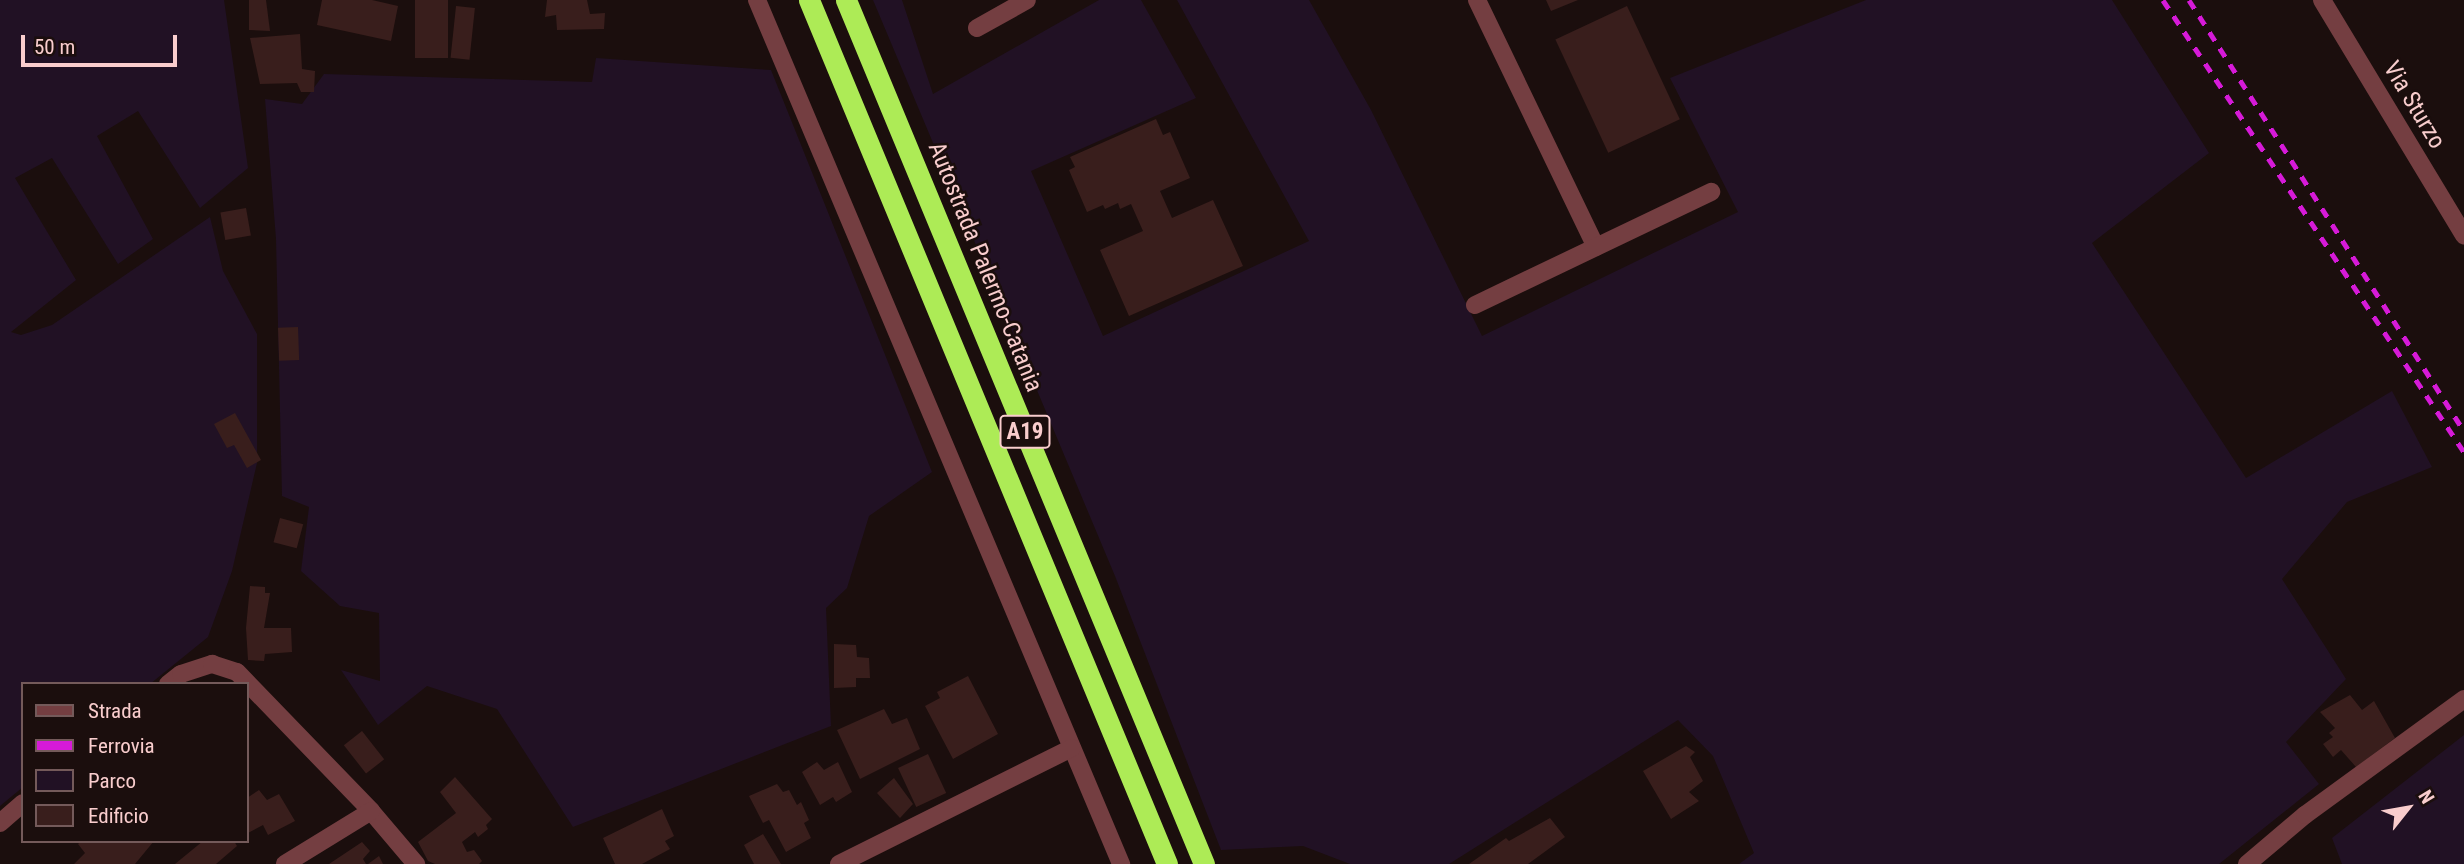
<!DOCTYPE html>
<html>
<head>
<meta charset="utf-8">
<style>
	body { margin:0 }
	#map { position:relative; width:2464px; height:864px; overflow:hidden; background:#1b0e0d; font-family:"Roboto Condensed",sans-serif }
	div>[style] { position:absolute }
	.green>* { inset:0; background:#211124 }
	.building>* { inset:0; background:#391e1c; transform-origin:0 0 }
	.minor>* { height:18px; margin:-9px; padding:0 9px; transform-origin:9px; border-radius:9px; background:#743e41 }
	.highway>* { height:21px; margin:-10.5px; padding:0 10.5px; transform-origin:10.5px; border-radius:10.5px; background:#adeb56 }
	.rail>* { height:5px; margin-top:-2.5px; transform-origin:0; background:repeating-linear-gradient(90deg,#d61ad8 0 10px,transparent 0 19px) }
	span { translate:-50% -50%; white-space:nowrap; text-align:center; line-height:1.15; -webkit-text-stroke:5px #1b0e0d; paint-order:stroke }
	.shield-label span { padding:2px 5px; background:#1b0e0d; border:2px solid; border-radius:5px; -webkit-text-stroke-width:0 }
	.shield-label { font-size:23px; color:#f9cdcd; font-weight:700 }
	.street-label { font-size:24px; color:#f9cdcd }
	.legend { position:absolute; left:21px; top:682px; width:228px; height:161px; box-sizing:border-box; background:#1b0e0d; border:2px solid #745a5a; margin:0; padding:9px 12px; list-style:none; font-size:21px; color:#f9cdcd }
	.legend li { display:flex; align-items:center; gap:14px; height:35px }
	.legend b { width:35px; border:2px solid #745a5a }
	.north { position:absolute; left:2373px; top:773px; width:70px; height:70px; -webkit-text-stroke:5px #1b0e0d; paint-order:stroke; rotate:59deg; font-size:19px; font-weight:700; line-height:28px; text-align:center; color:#f9cdcd }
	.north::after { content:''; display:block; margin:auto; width:24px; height:32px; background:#f9cdcd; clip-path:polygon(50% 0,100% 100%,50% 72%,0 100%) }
	.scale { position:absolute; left:21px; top:35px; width:156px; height:32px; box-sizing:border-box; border:4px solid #f9cdcd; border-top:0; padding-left:9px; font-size:21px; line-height:24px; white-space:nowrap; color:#f9cdcd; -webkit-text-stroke:5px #1b0e0d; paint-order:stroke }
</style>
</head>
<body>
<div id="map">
	<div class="green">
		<div style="clip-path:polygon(0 0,224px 0,248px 168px,200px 208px,138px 111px,97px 136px,153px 239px,118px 264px,52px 158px,15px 178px,76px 280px,11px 332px,21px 335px,52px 325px,210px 217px,223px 271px,257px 334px,257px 463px,232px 571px,208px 637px,150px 684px,23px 684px,23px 787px,0 806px)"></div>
		<div style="clip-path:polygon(873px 0,902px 0,933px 94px,1099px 0,1141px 0,1196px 98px,1031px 171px,1103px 336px,1309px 241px,1177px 0,1309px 0,1371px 110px,1482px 336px,1738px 212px,1670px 78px,1866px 0,2112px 0,2209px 153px,2092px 243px,2246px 478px,2392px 391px,2432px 467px,2347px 502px,2282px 579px,2346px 679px,2286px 742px,2319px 784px,2219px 864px,1739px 864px,1754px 853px,1713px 756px,1678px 720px,1449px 864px,1350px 864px,1303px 846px,1221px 850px,1115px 576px)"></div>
		<div style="clip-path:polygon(596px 58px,771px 70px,932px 472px,869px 516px,847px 588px,826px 608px,831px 726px,573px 827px,497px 709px,427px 686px,378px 725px,341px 670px,380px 681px,379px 613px,340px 606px,301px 571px,309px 507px,282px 496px,276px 239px,265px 99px,302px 104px,324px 74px,592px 82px)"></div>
		<div style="clip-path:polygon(2464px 735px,2464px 864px,2342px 864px,2332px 838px)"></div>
	</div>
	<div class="building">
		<div style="clip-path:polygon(249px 0,266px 0,270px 31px,249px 30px)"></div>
		<div style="clip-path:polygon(322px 0,372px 0,398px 6px,391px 41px,317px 25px)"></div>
		<div style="left:415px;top:0;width:33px;height:58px"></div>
		<div style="clip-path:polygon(547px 0,587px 0,590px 14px,605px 13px,604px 29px,557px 30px,556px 15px,545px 17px)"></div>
		<div style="clip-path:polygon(1546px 0,1578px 0,1551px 11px)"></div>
		<div style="left:456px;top:6px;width:19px;height:52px;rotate:6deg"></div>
		<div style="left:1627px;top:6px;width:125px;height:79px;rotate:65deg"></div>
		<div style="clip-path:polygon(300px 34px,302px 69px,315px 71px,314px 92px,301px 92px,297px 83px,260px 84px,250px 38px)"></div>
		<div style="clip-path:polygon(1156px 119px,1163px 135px,1170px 132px,1190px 178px,1160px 191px,1172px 218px,1213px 200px,1243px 266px,1129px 316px,1100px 250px,1143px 231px,1131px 204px,1120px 209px,1118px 203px,1105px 209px,1103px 205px,1087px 212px,1069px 170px,1075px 167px,1070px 157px)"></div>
		<div style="left:246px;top:208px;width:28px;height:26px;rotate:80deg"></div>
		<div style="left:298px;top:327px;width:33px;height:20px;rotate:88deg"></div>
		<div style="clip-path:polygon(235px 413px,261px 460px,247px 468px,234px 445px,227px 448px,214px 424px)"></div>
		<div style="left:280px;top:518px;width:24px;height:25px;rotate:15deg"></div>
		<div style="clip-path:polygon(250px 586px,265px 587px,265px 593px,270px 593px,264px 628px,291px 628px,292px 652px,265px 654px,264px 661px,248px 660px,246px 628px)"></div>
		<div style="clip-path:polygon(834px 644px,856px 645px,857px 657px,869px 658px,870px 678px,856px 678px,856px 687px,834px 688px)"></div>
		<div style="clip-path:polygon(968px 676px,998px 734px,953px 759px,925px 706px,940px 698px,937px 692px)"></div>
		<div style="clip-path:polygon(2350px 695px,2362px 710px,2374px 701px,2395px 738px,2356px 767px,2341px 750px,2333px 757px,2323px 744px,2333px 737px,2329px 733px,2335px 728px,2320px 712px)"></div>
		<div style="clip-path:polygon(884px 709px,892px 724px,907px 718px,920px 749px,860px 779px,837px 730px)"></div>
		<div style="left:362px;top:731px;width:36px;height:23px;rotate:52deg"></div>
		<div style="clip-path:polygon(1686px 746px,1695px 752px,1690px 757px,1703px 781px,1689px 792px,1699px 801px,1671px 819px,1643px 771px)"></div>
		<div style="left:928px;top:754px;width:43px;height:33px;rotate:65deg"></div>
		<div style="clip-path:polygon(817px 762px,824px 770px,838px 762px,852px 792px,836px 802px,833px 797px,820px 805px,802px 772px)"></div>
		<div style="clip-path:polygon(455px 777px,492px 819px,486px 825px,488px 829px,478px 837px,475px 832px,462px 842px,467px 852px,474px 850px,482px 861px,479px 864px,435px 864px,428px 861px,418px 842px,456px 813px,440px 792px)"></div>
		<div style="clip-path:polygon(894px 778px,913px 804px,900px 818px,877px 793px)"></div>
		<div style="clip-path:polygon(777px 784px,783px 792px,789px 790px,797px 805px,801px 802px,809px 820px,804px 823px,811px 838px,786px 852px,769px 820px,763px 823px,749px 796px)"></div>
		<div style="clip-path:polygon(259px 790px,267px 800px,279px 794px,295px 821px,268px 835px,263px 825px,248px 833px,247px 798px)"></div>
		<div style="clip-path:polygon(662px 809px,674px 836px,665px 841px,670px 849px,642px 864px,615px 864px,603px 838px)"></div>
		<div style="clip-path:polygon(1550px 818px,1565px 837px,1528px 864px,1469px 864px,1506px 838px,1509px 841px)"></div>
		<div style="clip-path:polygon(763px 834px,781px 864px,754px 864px,744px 845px)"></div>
		<div style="clip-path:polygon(81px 841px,154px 841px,135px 864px,74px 864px,85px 853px,78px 844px)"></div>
		<div style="clip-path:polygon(203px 841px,234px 841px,237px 846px,216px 864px,175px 864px)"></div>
		<div style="clip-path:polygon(362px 842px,370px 851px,363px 859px,366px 864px,329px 864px)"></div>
		<div style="clip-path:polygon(379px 856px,383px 864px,368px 864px)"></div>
	</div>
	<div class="minor">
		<div style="left:757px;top:0;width:938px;rotate:67.15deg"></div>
		<div style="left:1477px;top:0;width:274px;rotate:64.3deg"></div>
		<div style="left:2322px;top:0;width:275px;rotate:58.9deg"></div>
		<div style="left:977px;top:28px;width:57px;rotate:-29.2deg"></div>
		<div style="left:1475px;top:305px;width:262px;rotate:-25.6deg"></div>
		<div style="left:168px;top:684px;width:16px;rotate:-38deg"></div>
		<div style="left:181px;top:674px;width:33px;rotate:-18deg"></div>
		<div style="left:212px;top:664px;width:26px;rotate:18deg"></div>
		<div style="left:237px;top:672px;width:193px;rotate:46deg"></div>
		<div style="left:371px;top:811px;width:70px;rotate:49.7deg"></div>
		<div style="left:0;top:823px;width:30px;rotate:-41deg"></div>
		<div style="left:285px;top:864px;width:101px;rotate:-31.6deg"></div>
		<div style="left:839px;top:864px;width:260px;rotate:-26.5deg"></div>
		<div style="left:2247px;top:864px;width:76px;rotate:-40.2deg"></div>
		<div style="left:2305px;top:815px;width:197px;rotate:-36.1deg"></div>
	</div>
	<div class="highway">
		<div style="left:809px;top:0;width:935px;rotate:67.49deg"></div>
		<div style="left:846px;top:0;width:935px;rotate:67.49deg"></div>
	</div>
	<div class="rail">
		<div style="left:2163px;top:0;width:543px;rotate:56.34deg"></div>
		<div style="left:2189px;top:0;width:511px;rotate:57.46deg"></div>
	</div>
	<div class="shield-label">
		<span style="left:1025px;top:432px">A19</span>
	</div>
	<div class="street-label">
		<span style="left:2414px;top:105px;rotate:59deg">Via Sturzo</span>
		<span style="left:985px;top:267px;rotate:68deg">Autostrada Palermo-Catania</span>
	</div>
	<ul class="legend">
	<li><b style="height:9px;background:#743e41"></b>Strada</li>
	<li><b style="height:9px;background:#d61ad8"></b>Ferrovia</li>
	<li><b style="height:19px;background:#211124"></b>Parco</li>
	<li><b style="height:19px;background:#391e1c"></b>Edificio</li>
	</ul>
	<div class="north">N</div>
	<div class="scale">50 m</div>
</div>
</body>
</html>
